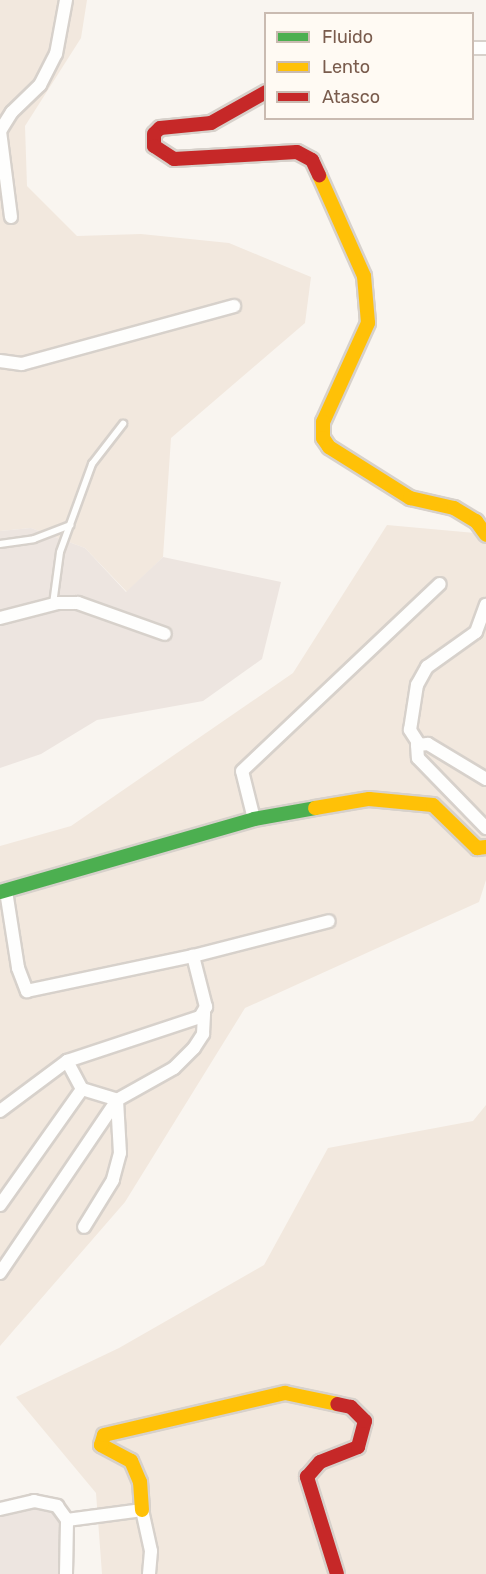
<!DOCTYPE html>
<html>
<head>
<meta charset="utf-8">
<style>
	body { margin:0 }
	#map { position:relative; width:486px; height:1574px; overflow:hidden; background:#f9f5f0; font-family:Rubik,sans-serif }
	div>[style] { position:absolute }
	.residential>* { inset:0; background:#f2e8de }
	.industrial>* { inset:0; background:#ede5e0 }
	.roads { filter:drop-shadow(2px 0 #d7d1cb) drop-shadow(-2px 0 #d7d1cb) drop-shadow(0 2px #d7d1cb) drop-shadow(0 -2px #d7d1cb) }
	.lane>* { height:6px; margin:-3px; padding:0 3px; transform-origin:3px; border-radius:3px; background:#fefefd }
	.street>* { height:12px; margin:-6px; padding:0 6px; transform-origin:6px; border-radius:6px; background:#fefefd }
	.fast>* { height:14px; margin:-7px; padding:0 7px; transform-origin:7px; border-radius:7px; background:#4caf50 }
	.slow>* { height:14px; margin:-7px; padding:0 7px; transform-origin:7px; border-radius:7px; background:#ffc107 }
	.jam>* { height:14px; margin:-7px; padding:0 7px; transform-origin:7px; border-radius:7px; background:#c62828 }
	span { translate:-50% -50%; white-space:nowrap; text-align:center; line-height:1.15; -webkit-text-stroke:6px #fffaf3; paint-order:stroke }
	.legend { position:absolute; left:264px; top:12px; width:210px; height:108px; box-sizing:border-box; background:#fffaf3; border:2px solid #cabbb1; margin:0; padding:8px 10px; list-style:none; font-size:18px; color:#7a5c4d }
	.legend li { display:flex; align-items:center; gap:12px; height:30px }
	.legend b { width:30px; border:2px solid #cabbb1 }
</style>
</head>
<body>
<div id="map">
	<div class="residential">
		<div style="clip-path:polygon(0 0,87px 0,81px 38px,25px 126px,27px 186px,77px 236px,141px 234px,229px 243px,311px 277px,305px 323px,171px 438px,163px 557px,127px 592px,85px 548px,31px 528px,0 531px)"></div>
		<div style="clip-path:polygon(387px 525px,486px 534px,486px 880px,479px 902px,245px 1008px,125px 1202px,0 1346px,0 846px,71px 826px,293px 673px)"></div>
		<div style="clip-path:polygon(486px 1105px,486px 1574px,102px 1574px,96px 1493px,16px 1397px,119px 1348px,264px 1265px,328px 1148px,473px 1121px)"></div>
	</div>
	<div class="industrial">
		<div style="clip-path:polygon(31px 528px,85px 548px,126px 592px,163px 557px,281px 582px,262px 659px,203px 701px,97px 720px,41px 754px,0 768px,0 531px)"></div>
		<div style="clip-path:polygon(41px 1495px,68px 1515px,73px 1574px,0 1574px,0 1505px)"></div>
	</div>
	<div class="roads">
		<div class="lane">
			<div style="left:0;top:544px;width:34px;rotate:-8deg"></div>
			<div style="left:34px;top:539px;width:39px;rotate:-21deg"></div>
			<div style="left:53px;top:604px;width:52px;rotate:-82.3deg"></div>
			<div style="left:60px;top:552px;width:94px;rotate:-70deg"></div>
			<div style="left:92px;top:464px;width:51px;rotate:-52.2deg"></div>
		</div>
		<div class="street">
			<div style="left:472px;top:48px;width:14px"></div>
			<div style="left:11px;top:217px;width:87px;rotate:-97.3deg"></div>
			<div style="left:0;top:131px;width:22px;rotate:-58deg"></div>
			<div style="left:12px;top:112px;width:39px;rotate:-44deg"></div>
			<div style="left:40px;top:85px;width:35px;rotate:-63deg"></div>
			<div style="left:56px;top:54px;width:55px;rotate:-79.5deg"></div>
			<div style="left:0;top:361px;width:22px;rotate:8deg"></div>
			<div style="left:22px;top:364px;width:220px;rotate:-15.3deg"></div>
			<div style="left:0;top:618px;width:60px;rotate:-14.5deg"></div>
			<div style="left:58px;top:603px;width:20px"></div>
			<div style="left:78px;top:603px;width:92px;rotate:19.6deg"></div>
			<div style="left:419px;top:744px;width:17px;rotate:-123deg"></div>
			<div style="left:410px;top:730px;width:46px;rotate:-81.2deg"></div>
			<div style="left:417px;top:685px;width:21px;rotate:-61deg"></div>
			<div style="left:427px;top:667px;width:60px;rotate:-35.5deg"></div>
			<div style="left:476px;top:632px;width:29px;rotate:-70deg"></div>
			<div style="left:486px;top:779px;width:68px;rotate:-148.9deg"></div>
			<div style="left:428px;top:744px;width:11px;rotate:175deg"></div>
			<div style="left:417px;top:745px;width:13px;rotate:86deg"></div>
			<div style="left:418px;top:758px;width:98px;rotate:45.8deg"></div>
			<div style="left:254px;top:819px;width:49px;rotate:-104deg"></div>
			<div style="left:242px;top:771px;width:272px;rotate:-43.4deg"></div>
			<div style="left:6px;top:891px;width:78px;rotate:81.1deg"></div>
			<div style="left:18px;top:968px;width:25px;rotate:69deg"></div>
			<div style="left:27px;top:991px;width:170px;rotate:-11.9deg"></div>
			<div style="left:193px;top:956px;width:140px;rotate:-14.4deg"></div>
			<div style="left:67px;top:1061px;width:32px;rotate:62deg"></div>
			<div style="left:82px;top:1089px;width:37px;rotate:17deg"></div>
			<div style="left:117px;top:1100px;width:65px;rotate:-29.3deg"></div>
			<div style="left:174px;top:1068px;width:28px;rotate:-45deg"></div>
			<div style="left:194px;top:1048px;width:17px;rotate:-57deg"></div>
			<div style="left:203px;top:1034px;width:21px;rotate:-87deg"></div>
			<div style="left:0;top:1111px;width:84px;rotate:-36.7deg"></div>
			<div style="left:67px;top:1061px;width:140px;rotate:-18.3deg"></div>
			<div style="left:200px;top:1017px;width:12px;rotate:-59deg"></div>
			<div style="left:206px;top:1007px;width:53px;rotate:-104.3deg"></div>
			<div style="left:0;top:1205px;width:142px;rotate:-54.7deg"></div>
			<div style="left:0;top:1273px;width:209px;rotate:-55.9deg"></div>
			<div style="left:117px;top:1100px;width:53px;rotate:86.8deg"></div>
			<div style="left:120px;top:1153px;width:28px;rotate:105deg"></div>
			<div style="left:113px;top:1180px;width:55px;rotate:121.7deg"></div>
			<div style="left:0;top:1509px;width:35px;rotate:-13deg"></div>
			<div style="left:34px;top:1501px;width:24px;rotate:12deg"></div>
			<div style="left:57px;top:1506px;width:17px;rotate:54deg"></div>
			<div style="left:66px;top:1574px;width:54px;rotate:-88.9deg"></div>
			<div style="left:67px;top:1520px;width:76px;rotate:-7.6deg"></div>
			<div style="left:142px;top:1510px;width:42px;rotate:77.6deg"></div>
			<div style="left:151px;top:1551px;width:23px;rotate:95deg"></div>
		</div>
		<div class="fast">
			<div style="left:0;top:892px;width:264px;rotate:-16deg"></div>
			<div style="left:254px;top:819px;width:62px;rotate:-10.2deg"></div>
		</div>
		<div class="slow">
			<div style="left:319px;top:175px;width:111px;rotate:66deg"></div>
			<div style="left:364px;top:276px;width:47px;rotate:85.1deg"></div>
			<div style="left:368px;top:323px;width:109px;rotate:114.4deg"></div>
			<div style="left:323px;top:422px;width:16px;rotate:90deg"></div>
			<div style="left:323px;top:438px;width:11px;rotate:56deg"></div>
			<div style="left:329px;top:447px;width:96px;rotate:32.2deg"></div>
			<div style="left:410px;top:498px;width:45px;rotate:12.8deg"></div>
			<div style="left:454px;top:508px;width:26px;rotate:31deg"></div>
			<div style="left:476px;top:521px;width:17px;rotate:54deg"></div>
			<div style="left:315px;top:808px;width:55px;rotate:-9.5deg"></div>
			<div style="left:369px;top:799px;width:64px;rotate:5.4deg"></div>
			<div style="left:433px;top:805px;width:62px;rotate:44.3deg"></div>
			<div style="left:477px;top:848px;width:9px;rotate:-6deg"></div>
			<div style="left:142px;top:1510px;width:28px;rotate:-94deg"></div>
			<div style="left:140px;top:1482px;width:23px;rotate:-113deg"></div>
			<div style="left:131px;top:1461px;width:34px;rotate:-152deg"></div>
			<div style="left:101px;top:1445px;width:10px;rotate:-73deg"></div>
			<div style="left:104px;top:1435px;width:186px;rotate:-13.1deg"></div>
			<div style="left:285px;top:1393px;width:53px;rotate:11.9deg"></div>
		</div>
		<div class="jam">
			<div style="left:266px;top:92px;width:63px;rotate:150.6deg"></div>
			<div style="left:211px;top:123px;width:51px;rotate:174.4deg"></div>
			<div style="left:160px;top:128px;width:8px;rotate:135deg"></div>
			<div style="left:154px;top:134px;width:12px;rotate:90deg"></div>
			<div style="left:154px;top:146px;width:24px;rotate:33deg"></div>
			<div style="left:174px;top:159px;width:123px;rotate:-3.3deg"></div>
			<div style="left:297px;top:152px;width:17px;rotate:28deg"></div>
			<div style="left:312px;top:160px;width:17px;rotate:65deg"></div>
			<div style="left:337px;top:1574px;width:102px;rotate:-107.2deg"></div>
			<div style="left:307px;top:1477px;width:20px;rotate:-49deg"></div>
			<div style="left:320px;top:1462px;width:41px;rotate:-21.5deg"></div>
			<div style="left:358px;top:1447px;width:27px;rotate:-75deg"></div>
			<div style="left:365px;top:1421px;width:20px;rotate:-135deg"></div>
			<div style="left:351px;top:1407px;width:14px;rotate:-168deg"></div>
		</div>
	</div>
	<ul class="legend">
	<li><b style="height:8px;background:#4caf50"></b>Fluido</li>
	<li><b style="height:8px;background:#ffc107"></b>Lento</li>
	<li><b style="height:8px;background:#c62828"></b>Atasco</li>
	</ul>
</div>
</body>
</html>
